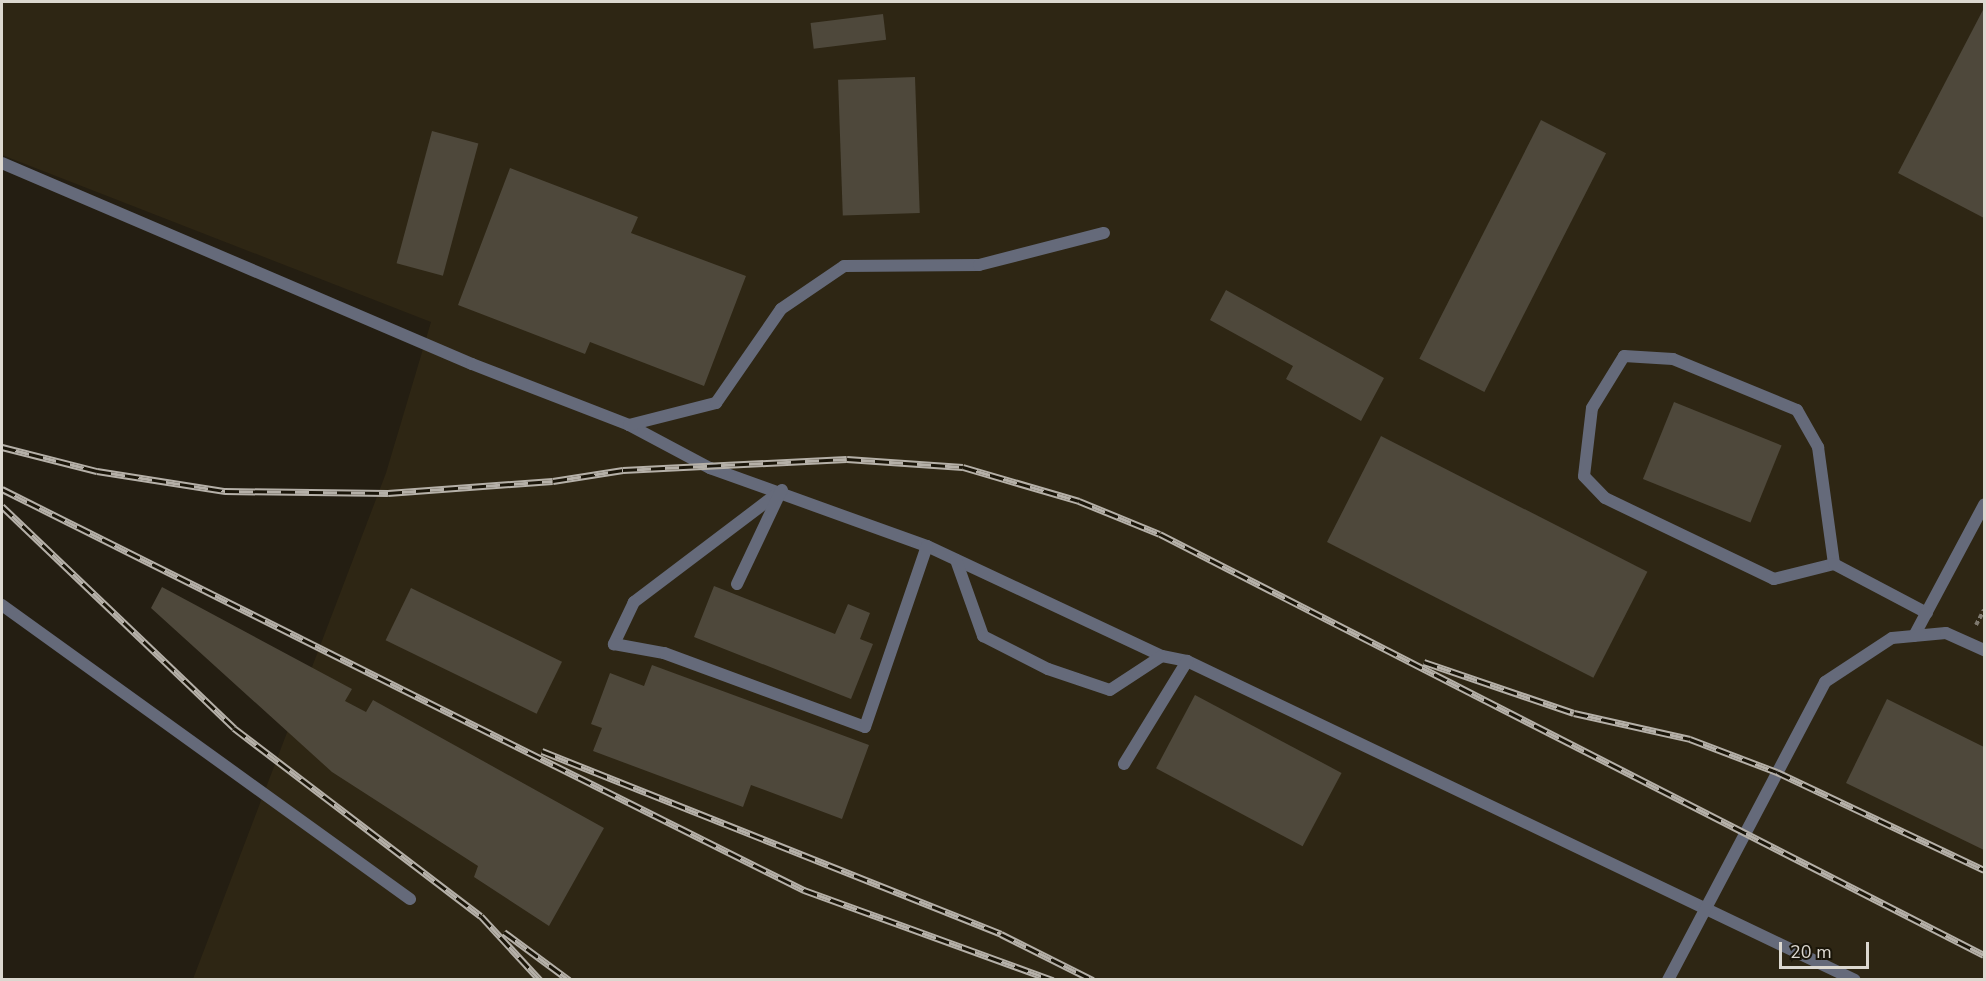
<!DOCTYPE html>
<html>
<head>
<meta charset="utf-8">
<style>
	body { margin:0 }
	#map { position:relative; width:1986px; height:981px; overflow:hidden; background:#241e12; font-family:"Nunito Sans",sans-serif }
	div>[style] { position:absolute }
	.built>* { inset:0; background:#2e2614 }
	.building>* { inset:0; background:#4e483b; transform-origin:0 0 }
	.path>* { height:4px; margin-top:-2px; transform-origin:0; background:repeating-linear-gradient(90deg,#7e796f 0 4.5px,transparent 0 7.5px) }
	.service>* { height:12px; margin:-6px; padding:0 6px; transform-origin:6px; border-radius:6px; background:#656a7a }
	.rail>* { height:7px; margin-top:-3.5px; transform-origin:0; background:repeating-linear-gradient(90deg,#1a1509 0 14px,#b5b0a8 0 28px); box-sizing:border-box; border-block:2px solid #b5b0a8 }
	span { translate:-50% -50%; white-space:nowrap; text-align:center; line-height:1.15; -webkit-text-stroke:4.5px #1a1509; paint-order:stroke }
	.frame { position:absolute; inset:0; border:3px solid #dcd8d0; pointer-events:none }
	.scale { position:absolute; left:1779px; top:942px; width:90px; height:27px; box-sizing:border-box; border:3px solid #dcd8d0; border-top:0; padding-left:8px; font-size:18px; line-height:21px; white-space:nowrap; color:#dcd8d0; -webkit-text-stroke:4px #1a1509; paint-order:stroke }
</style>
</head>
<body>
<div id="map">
	<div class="built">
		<div style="clip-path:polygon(2px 2px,1984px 2px,1984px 979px,193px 979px,386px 473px,431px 322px,2px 155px)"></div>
	</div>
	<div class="building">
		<div style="clip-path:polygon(1984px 8px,1984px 218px,1898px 173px)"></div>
		<div style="left:883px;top:14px;width:26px;height:73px;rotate:83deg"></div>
		<div style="left:915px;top:77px;width:136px;height:77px;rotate:88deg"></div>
		<div style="left:1541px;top:120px;width:73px;height:268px;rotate:27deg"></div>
		<div style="left:432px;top:131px;width:48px;height:137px;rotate:15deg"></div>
		<div style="clip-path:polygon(510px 168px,638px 217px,631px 233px,746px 276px,704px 386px,590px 342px,585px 354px,458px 305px)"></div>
		<div style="clip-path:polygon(1226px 290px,1384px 378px,1361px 421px,1286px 379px,1293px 366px,1210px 320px)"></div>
		<div style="left:1674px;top:402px;width:116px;height:83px;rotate:22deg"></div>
		<div style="left:1381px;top:436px;width:299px;height:119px;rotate:27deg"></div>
		<div style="clip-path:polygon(714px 586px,835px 634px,848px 604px,870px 613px,860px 639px,873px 644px,851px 699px,694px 637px)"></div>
		<div style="clip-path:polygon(162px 587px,352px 689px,345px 701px,366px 712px,373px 700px,604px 828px,549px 926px,474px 877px,478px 866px,332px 772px,151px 608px)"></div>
		<div style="left:411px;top:588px;width:168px;height:58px;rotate:26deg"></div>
		<div style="clip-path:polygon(652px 665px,869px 745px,842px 819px,751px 785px,743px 807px,593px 751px,602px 728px,591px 724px,610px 673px,644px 686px)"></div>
		<div style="left:1195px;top:695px;width:166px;height:83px;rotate:28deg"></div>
		<div style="clip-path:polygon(1887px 699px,1984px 747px,1984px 850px,1846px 783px)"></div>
	</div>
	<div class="path">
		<div style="left:1976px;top:625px;width:17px;rotate:-62deg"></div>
	</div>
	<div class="service">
		<div style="left:2px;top:163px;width:511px;rotate:23.15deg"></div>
		<div style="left:472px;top:364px;width:168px;rotate:21.2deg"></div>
		<div style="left:629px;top:425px;width:92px;rotate:28deg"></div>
		<div style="left:710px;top:468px;width:231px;rotate:19.8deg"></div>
		<div style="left:927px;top:546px;width:259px;rotate:25.1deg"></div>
		<div style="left:1162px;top:656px;width:25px;rotate:11deg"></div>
		<div style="left:1187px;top:661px;width:740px;rotate:25.53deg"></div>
		<div style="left:629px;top:425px;width:90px;rotate:-14.2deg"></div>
		<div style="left:716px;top:403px;width:114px;rotate:-55.3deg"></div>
		<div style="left:781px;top:309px;width:76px;rotate:-34.3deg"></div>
		<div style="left:844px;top:266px;width:135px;rotate:-0.4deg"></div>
		<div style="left:979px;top:265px;width:129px;rotate:-14.4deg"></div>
		<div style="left:782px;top:490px;width:186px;rotate:142.9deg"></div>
		<div style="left:634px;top:602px;width:47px;rotate:115.5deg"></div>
		<div style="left:614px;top:644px;width:51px;rotate:10.2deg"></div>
		<div style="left:664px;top:653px;width:214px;rotate:20.2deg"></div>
		<div style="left:865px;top:727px;width:191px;rotate:-71.1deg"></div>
		<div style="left:956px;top:560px;width:81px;rotate:70.4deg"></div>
		<div style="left:983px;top:636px;width:73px;rotate:26.9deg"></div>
		<div style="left:1048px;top:669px;width:65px;rotate:18.7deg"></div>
		<div style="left:1110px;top:690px;width:62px;rotate:-33.2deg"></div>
		<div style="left:1834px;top:564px;width:62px;rotate:166deg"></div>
		<div style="left:1774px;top:579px;width:187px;rotate:-154.4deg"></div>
		<div style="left:1605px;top:498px;width:30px;rotate:-134deg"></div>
		<div style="left:1584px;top:476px;width:68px;rotate:-83.3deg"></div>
		<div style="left:1592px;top:408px;width:61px;rotate:-58.4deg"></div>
		<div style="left:1624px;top:356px;width:49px;rotate:3.5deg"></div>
		<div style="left:1673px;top:359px;width:134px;rotate:22.4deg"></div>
		<div style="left:1797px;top:410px;width:43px;rotate:60.4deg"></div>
		<div style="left:1818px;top:447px;width:118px;rotate:82.2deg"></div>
		<div style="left:1834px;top:564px;width:105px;rotate:27.8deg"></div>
		<div style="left:737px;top:584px;width:103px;rotate:-64.7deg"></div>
		<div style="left:2px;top:605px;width:503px;rotate:35.78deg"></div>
		<div style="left:1914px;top:636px;width:149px;rotate:-61.9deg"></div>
		<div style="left:1124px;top:764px;width:121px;rotate:-58.5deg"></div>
		<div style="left:1668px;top:980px;width:337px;rotate:-62.2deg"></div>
		<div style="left:1825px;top:682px;width:80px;rotate:-33.3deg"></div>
		<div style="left:1892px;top:638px;width:54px;rotate:-5.3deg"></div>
		<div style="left:1946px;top:633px;width:42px;rotate:24.1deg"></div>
	</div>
	<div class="rail">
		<div style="left:2px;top:447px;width:98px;rotate:14.2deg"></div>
		<div style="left:97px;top:471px;width:130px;rotate:8.9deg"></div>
		<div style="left:225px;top:491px;width:163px;rotate:0.7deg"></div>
		<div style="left:388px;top:493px;width:165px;rotate:-4.2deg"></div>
		<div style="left:553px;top:481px;width:71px;rotate:-8.9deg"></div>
		<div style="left:623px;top:470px;width:224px;rotate:-2.8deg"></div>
		<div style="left:847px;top:459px;width:116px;rotate:3.9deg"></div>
		<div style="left:963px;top:467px;width:121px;rotate:16.3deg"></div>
		<div style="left:1079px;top:501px;width:87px;rotate:22.2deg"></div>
		<div style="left:1160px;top:534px;width:925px;rotate:27.06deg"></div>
		<div style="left:2px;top:489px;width:897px;rotate:26.57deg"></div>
		<div style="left:804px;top:890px;width:265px;rotate:19.9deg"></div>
		<div style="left:2px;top:506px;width:321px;rotate:43.7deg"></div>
		<div style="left:234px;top:728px;width:310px;rotate:37.3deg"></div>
		<div style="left:481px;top:916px;width:87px;rotate:47.3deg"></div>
		<div style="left:1424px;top:662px;width:158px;rotate:18.8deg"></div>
		<div style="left:1574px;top:713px;width:119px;rotate:12.6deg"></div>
		<div style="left:1690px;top:739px;width:93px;rotate:20.8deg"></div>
		<div style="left:1777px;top:772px;width:229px;rotate:25.3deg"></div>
		<div style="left:542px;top:751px;width:494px;rotate:21.7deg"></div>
		<div style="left:1001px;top:934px;width:103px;rotate:26.6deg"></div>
		<div style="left:504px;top:932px;width:81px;rotate:36.4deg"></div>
	</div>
	<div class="frame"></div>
	<div class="scale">20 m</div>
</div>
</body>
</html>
